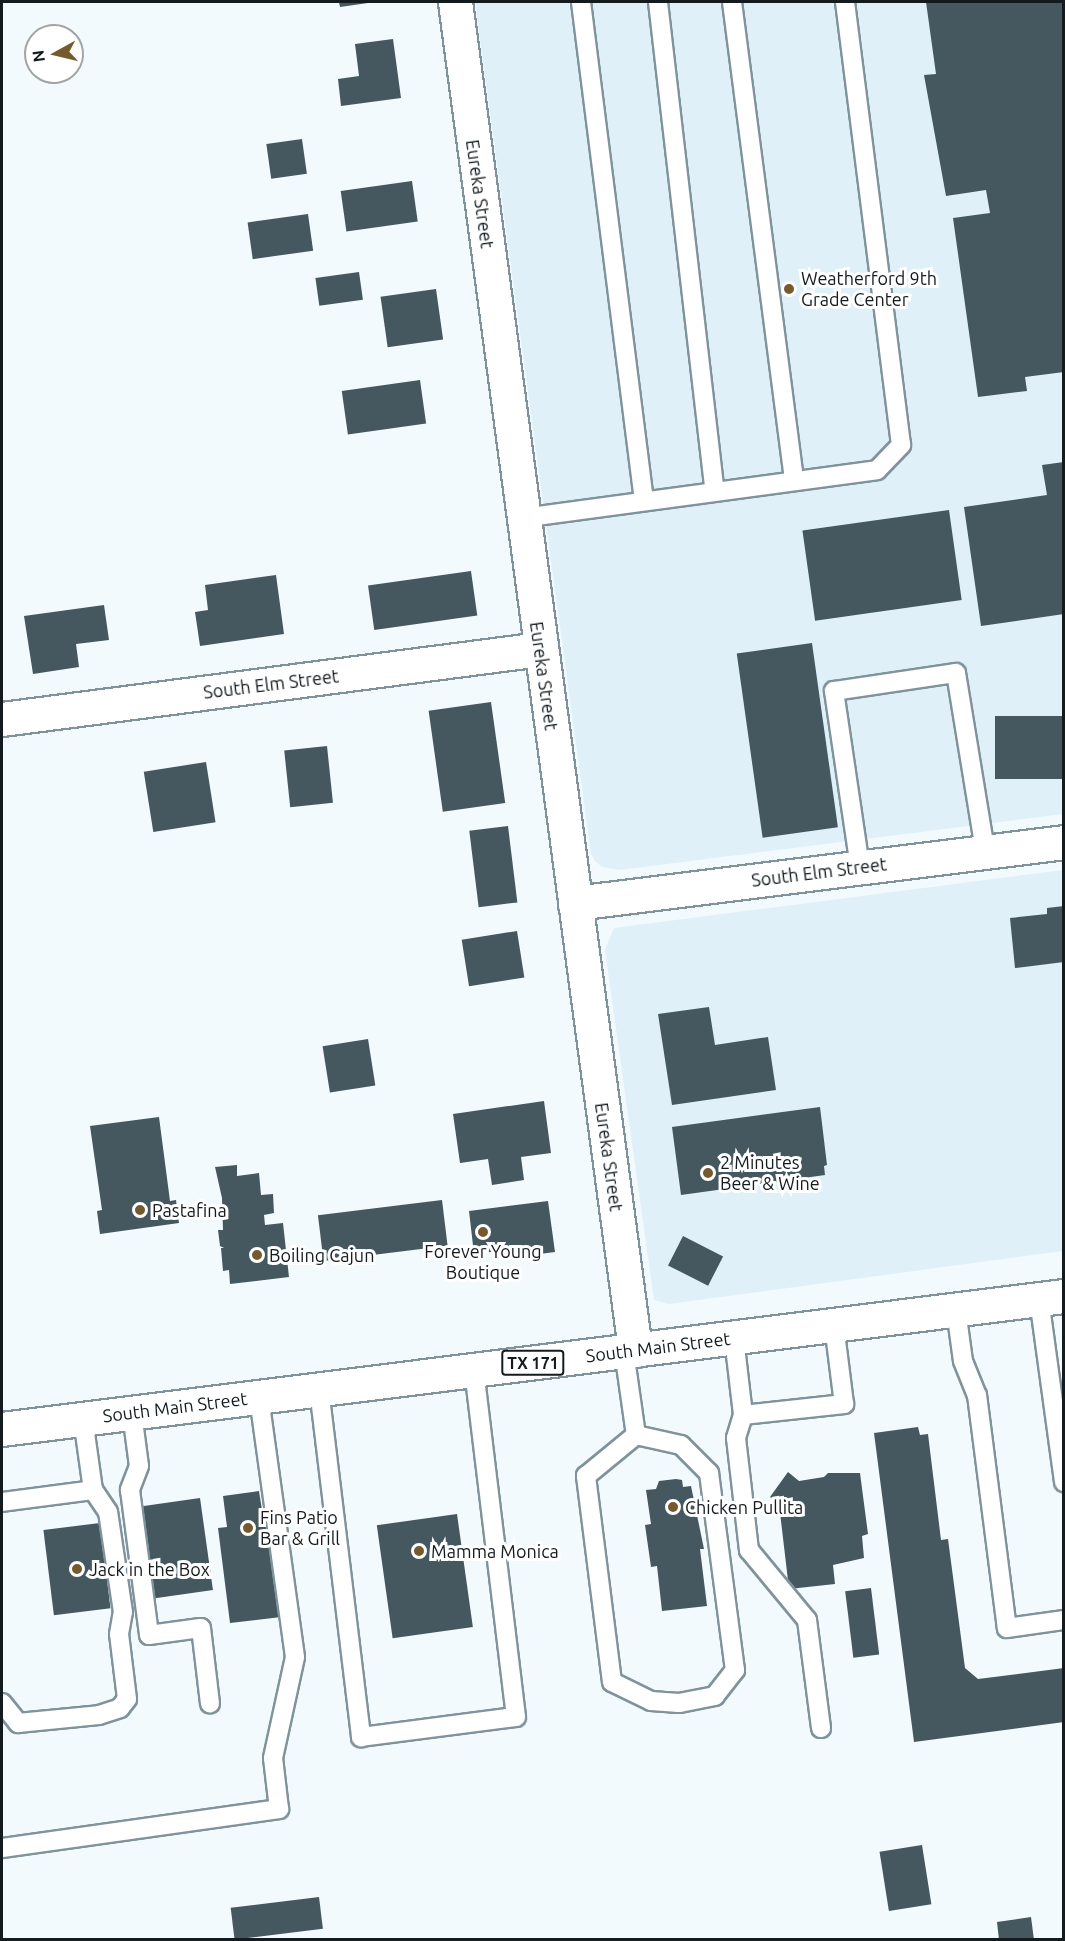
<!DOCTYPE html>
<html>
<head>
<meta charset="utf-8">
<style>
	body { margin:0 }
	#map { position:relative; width:1065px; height:1941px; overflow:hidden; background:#f2fafe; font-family:Ubuntu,sans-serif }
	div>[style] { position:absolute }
	.built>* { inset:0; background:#dff0f8 }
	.building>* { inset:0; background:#45575f; transform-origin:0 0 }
	.roads { filter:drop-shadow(2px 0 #80939c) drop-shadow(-2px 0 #80939c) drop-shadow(0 2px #80939c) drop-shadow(0 -2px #80939c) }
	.lane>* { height:18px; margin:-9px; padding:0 9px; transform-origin:9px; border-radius:9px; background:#fff }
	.street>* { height:33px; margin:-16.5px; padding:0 16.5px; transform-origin:16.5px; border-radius:16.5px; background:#fff }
	.secondary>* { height:33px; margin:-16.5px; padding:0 16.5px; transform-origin:16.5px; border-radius:16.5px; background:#fff }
	.primary>* { height:33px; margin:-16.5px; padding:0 16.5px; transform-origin:16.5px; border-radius:16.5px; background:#fff }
	.dots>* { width:16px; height:16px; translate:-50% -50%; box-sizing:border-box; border:3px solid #fff; border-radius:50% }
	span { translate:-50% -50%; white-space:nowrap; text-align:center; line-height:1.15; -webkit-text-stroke:6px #fff; paint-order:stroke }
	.shield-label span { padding:2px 4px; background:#fff; border:2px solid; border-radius:4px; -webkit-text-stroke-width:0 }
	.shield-label { font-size:16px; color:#141b1e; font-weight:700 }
	.street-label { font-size:18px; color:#141b1e }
	.poi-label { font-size:18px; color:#141b1e }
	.left { translate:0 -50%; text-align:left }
	.frame { position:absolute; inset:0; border:3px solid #141b1e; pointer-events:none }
	.north { position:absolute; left:24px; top:24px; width:60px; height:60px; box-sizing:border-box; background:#fff; border:2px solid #a1a4a5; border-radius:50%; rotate:262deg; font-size:16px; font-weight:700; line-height:24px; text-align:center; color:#141b1e }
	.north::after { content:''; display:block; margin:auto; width:21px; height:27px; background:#765a2d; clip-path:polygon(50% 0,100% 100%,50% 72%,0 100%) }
</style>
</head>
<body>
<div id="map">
	<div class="built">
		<div style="clip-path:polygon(475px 2px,1063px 2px,1063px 814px,619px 870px,602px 867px,595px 861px,591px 854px)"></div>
		<div style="clip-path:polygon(1063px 870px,1063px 1251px,669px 1304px,654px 1300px,605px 950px,614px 928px)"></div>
	</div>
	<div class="building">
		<div style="clip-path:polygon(339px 2px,368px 2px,368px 3px,340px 7px)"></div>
		<div style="clip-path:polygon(926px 2px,1064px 2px,1064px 372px,1025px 377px,1027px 391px,978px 397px,953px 218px,990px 213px,986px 190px,946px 196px,924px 75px,936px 74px)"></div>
		<div style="clip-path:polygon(393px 39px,401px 98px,341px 106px,338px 79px,359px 76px,355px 44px)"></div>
		<div style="left:302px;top:139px;width:35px;height:36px;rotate:82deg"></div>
		<div style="left:412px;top:181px;width:41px;height:72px;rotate:82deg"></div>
		<div style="left:308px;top:214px;width:37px;height:61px;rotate:82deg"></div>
		<div style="left:359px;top:272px;width:28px;height:44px;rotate:82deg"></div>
		<div style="left:436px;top:289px;width:51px;height:56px;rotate:82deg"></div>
		<div style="left:420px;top:380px;width:44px;height:79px;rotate:82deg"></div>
		<div style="clip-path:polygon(1064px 462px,1064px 614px,981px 626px,964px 507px,1047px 495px,1042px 465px)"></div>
		<div style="left:949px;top:510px;width:91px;height:148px;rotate:82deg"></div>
		<div style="left:471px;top:571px;width:45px;height:104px;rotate:82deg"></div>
		<div style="clip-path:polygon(276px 575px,284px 634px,200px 646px,195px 612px,208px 610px,205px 585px)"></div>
		<div style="clip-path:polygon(104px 605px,109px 640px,76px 644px,79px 667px,33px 674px,24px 616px)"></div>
		<div style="left:812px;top:643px;width:186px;height:76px;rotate:82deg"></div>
		<div style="left:491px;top:702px;width:102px;height:63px;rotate:82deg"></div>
		<div style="left:1064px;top:716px;width:63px;height:69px;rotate:90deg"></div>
		<div style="left:327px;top:746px;width:57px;height:43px;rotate:84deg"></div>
		<div style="left:206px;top:762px;width:61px;height:63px;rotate:81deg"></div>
		<div style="left:508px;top:826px;width:77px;height:39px;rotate:83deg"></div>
		<div style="clip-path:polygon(1064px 906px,1064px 962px,1015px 968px,1010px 918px,1047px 914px,1047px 908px)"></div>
		<div style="left:517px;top:931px;width:47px;height:56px;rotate:81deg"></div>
		<div style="clip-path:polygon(709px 1007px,715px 1045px,768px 1037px,776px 1090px,672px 1105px,658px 1014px)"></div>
		<div style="left:368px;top:1039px;width:47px;height:46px;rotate:81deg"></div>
		<div style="clip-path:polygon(544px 1101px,551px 1153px,521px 1157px,524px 1180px,492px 1185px,488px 1159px,460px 1163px,453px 1114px)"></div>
		<div style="clip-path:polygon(820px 1107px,827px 1165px,824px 1166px,825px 1175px,681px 1195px,672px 1127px)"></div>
		<div style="clip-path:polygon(159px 1117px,170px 1201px,176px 1200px,179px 1223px,100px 1234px,97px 1211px,102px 1210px,90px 1126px)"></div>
		<div style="clip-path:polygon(237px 1165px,237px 1176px,259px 1173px,261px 1195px,273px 1194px,274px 1213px,264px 1215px,265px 1225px,283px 1223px,289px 1277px,230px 1284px,229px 1270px,223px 1271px,221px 1248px,224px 1248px,220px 1246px,218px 1230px,223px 1230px,222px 1198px,215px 1167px)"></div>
		<div style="left:442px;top:1200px;width:46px;height:125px;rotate:83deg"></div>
		<div style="clip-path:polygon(548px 1201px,555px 1252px,524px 1256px,523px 1248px,474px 1254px,469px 1211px)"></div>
		<div style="left:683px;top:1236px;width:45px;height:33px;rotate:27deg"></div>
		<div style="clip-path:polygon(918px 1427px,920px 1435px,928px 1434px,941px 1540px,948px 1539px,965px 1668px,978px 1679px,1064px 1668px,1064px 1722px,914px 1742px,874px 1433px)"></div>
		<div style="clip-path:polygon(788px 1472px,799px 1481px,824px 1477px,828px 1473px,860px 1473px,868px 1534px,862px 1536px,864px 1558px,833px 1565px,835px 1584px,789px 1589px,779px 1504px,770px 1497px)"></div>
		<div style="clip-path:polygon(676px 1479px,682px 1480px,683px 1487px,691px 1486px,704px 1549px,700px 1549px,707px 1606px,662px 1611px,657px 1566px,651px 1567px,645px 1525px,651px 1524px,646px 1490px,656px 1489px,659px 1481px)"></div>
		<div style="clip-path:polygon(259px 1491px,262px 1510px,266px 1509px,281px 1617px,230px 1623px,218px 1528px,227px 1527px,223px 1496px)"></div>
		<div style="left:200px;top:1498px;width:93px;height:62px;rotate:82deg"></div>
		<div style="left:457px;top:1514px;width:114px;height:81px;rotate:82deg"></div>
		<div style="left:100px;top:1523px;width:86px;height:57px;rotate:83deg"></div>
		<div style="left:871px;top:1588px;width:67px;height:26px;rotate:83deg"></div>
		<div style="left:922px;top:1845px;width:60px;height:43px;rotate:81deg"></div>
		<div style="left:319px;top:1897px;width:32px;height:89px;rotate:83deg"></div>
		<div style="clip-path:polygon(1031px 1917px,1034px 1940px,999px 1940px,997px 1922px)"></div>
	</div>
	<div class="roads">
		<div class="lane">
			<div style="left:581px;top:2px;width:503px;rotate:82.8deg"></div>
			<div style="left:658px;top:2px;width:492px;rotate:83.4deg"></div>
			<div style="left:732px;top:2px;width:483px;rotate:82.6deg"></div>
			<div style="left:523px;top:518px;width:357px;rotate:-7.7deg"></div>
			<div style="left:877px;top:470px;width:35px;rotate:-46deg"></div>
			<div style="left:901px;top:445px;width:447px;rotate:-97.2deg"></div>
			<div style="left:860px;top:867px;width:178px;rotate:-98.4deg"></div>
			<div style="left:834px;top:691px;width:123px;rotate:-8.4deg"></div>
			<div style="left:956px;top:673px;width:180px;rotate:80.7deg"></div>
			<div style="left:1039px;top:1299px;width:185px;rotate:82.2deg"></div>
			<div style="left:956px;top:1310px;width:51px;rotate:82.2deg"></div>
			<div style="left:963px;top:1361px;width:37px;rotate:68deg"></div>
			<div style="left:977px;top:1395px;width:235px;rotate:82.7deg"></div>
			<div style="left:1007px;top:1628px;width:58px;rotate:-8deg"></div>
			<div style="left:734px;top:1338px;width:78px;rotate:83.3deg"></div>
			<div style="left:743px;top:1415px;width:24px;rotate:107deg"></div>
			<div style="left:736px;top:1438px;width:113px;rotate:83.4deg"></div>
			<div style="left:749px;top:1550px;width:91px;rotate:50.4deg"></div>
			<div style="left:807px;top:1620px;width:109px;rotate:82.6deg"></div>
			<div style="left:624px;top:1351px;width:85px;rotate:81.9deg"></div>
			<div style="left:319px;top:1389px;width:351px;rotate:83.1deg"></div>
			<div style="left:361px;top:1737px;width:156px;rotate:-7.4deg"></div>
			<div style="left:516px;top:1717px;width:350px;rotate:-96.9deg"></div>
			<div style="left:132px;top:1413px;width:53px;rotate:82.5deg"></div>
			<div style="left:139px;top:1466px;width:26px;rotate:111deg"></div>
			<div style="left:130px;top:1490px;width:146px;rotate:82.5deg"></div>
			<div style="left:149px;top:1635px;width:52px;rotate:-7.7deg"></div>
			<div style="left:201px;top:1628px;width:76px;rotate:83.2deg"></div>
			<div style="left:743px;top:1415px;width:102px;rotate:-6.2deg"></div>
			<div style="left:844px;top:1404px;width:80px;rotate:-97.2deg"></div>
			<div style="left:636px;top:1435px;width:46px;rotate:12.5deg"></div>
			<div style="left:681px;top:1445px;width:40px;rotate:45deg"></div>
			<div style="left:709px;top:1473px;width:199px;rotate:82.5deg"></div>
			<div style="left:735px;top:1670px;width:33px;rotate:128deg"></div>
			<div style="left:715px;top:1696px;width:37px;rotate:169deg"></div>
			<div style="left:679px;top:1703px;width:28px;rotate:-176deg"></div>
			<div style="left:651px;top:1701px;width:43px;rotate:-154deg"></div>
			<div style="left:612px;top:1682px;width:208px;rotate:-97.2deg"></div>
			<div style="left:586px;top:1476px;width:65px;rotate:-39.4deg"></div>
			<div style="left:2px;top:1502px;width:92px;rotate:-7.5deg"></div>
			<div style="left:2px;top:1703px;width:26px;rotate:51deg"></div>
			<div style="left:18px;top:1723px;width:81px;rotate:-5.6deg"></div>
			<div style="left:99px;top:1715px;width:22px;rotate:-18deg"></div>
			<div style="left:120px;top:1708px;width:11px;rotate:-52deg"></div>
			<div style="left:127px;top:1699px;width:65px;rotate:-97deg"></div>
			<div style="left:119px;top:1634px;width:22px;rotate:-80deg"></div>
			<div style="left:123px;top:1612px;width:101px;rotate:-98.5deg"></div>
			<div style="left:108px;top:1512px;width:27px;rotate:-124deg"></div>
			<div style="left:93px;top:1490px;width:72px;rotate:-98deg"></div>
			<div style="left:2px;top:1848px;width:280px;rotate:-8deg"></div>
			<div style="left:279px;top:1809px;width:51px;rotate:-96.7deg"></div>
			<div style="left:273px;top:1758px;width:103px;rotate:-77.7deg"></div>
			<div style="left:295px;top:1657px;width:262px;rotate:-97.9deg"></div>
		</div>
		<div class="street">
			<div style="left:2px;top:719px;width:543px;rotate:-7.41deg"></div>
			<div style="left:575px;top:903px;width:493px;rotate:-7.1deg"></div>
		</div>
		<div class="secondary">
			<div style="left:455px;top:2px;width:1360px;rotate:82.39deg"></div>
		</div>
		<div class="primary">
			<div style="left:2px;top:1429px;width:1070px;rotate:-7.14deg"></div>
		</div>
	</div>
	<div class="dots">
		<div style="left:789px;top:289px;background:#765a2d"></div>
		<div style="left:708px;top:1173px;background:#765a2d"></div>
		<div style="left:140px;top:1210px;background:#765a2d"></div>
		<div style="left:483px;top:1232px;background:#765a2d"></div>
		<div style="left:257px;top:1255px;background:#765a2d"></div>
		<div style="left:673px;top:1507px;background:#765a2d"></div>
		<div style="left:248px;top:1528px;background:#765a2d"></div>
		<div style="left:419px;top:1551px;background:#765a2d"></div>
		<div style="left:77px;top:1569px;background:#765a2d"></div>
	</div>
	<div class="shield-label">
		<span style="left:533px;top:1363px">TX 171</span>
	</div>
	<div class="street-label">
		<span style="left:480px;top:194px;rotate:82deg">Eureka Street</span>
		<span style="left:544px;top:676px;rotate:82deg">Eureka Street</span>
		<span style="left:271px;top:684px;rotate:-7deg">South Elm Street</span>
		<span style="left:819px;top:872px;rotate:-7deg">South Elm Street</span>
		<span style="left:609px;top:1157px;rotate:82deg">Eureka Street</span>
		<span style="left:658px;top:1347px;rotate:-7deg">South Main Street</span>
		<span style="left:175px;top:1407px;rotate:-7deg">South Main Street</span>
	</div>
	<div class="poi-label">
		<span class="left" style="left:801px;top:289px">Weatherford 9th<br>Grade Center</span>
		<span class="left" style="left:720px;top:1173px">2 Minutes<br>Beer &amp; Wine</span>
		<span class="left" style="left:152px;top:1210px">Pastafina</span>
		<span style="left:483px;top:1262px">Forever Young<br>Boutique</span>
		<span class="left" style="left:269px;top:1255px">Boiling Cajun</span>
		<span class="left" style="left:685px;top:1507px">Chicken Pullita</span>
		<span class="left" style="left:260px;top:1528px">Fins Patio<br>Bar &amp; Grill</span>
		<span class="left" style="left:431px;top:1551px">Mamma Monica</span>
		<span class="left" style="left:89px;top:1569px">Jack in the Box</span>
	</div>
	<div class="frame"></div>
	<div class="north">N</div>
</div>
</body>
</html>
